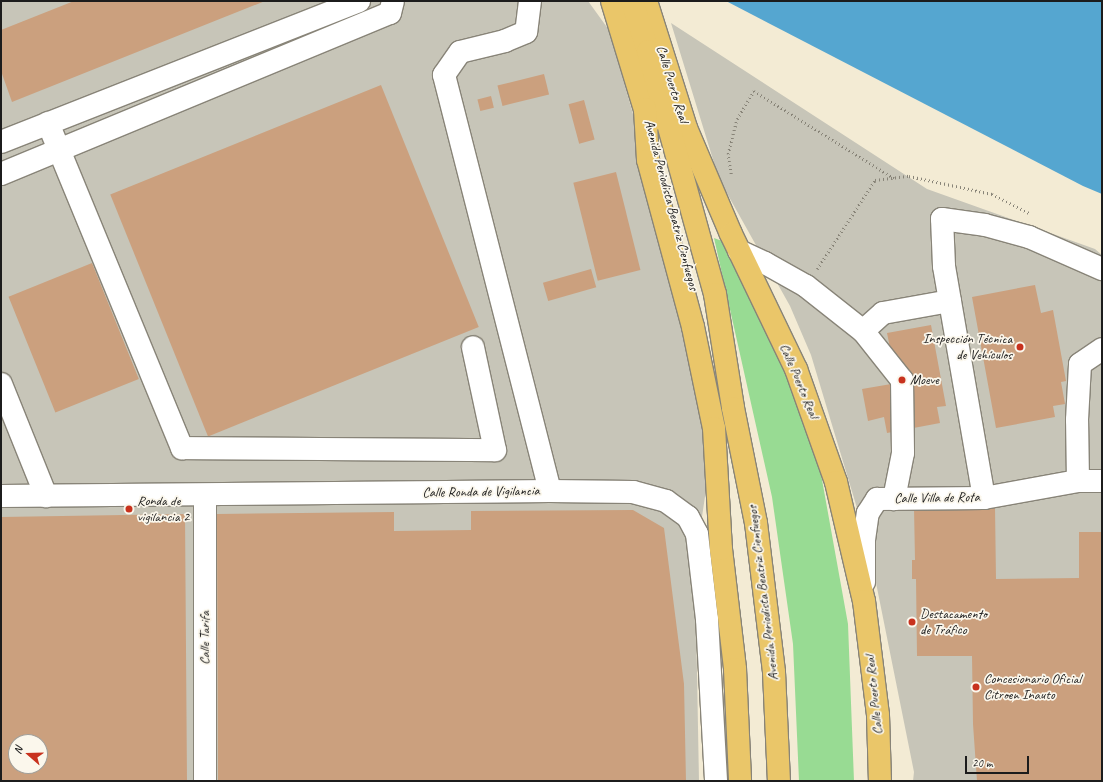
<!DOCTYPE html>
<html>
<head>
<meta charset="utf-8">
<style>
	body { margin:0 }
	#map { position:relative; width:1103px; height:782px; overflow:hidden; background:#f3ebd4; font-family:Caveat,sans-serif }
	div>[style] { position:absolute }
	.industrial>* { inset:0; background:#c7c5b8 }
	.green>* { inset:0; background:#98db93 }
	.water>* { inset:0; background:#55a6d0 }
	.building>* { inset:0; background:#cba07e; transform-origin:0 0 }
	.path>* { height:2.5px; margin-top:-1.25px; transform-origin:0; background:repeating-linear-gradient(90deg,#888478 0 1px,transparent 0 4px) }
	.roads { filter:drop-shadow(1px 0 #888478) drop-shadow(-1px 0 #888478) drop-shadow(0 1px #888478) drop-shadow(0 -1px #888478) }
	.minor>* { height:22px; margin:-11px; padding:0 11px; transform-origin:11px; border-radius:11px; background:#fff }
	.major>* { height:22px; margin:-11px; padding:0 11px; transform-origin:11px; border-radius:11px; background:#eac669 }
	.highway>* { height:22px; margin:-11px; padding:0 11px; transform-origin:11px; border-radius:11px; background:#eac669 }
	.dots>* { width:11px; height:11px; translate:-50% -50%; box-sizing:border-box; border:2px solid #fbf7ec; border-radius:50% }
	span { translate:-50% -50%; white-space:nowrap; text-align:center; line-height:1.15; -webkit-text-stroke:3.5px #fbf7ec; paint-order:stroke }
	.street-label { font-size:14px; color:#1c1c1c }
	.poi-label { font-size:14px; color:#1c1c1c }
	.right { translate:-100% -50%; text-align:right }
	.left { translate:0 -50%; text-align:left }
	.frame { position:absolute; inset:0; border:2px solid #1c1c1c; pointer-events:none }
	.north { position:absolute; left:8px; top:734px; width:40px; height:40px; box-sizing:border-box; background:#fbf7ec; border:1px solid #a29f99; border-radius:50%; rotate:290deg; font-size:11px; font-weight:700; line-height:16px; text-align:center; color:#1c1c1c }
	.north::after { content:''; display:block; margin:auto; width:14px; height:18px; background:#c8321e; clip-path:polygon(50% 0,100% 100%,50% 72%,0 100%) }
	.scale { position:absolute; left:965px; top:756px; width:64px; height:18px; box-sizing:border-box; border:2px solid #1c1c1c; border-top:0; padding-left:5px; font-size:12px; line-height:14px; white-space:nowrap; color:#1c1c1c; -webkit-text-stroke:3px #fbf7ec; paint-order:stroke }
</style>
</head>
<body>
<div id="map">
	<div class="industrial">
		<div style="clip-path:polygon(evenodd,1px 1px,588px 1px,609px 30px,681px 282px,711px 456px,695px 564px,699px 781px,1px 781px,1px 1px,16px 742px,40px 742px,40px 766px,16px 766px,16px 742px)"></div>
		<div style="clip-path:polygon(671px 23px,927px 189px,1095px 249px,1102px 255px,1102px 781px,913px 781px,914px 772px,869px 548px,811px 355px,790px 306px,719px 179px)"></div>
	</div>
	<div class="green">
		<div style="clip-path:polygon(714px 238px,722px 241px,788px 370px,819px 463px,848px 624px,854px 781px,799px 781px,793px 644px,772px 497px)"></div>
	</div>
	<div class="water">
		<div style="clip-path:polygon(726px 1px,1102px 1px,1102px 194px,1083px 186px)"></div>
	</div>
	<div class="building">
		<div style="clip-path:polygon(74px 1px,265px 1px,12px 102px,1px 71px,1px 30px)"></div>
		<div style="left:544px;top:74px;width:21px;height:48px;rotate:76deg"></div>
		<div style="left:381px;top:85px;width:261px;height:292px;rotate:68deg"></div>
		<div style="left:491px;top:96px;width:12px;height:14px;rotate:76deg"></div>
		<div style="left:584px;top:100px;width:41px;height:16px;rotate:75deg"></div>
		<div style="left:616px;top:172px;width:101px;height:44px;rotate:76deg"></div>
		<div style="left:92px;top:263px;width:125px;height:90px;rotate:68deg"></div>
		<div style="left:591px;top:269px;width:19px;height:50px;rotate:74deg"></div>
		<div style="clip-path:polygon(1035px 285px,1041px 313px,1053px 310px,1066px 381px,1061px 382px,1065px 404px,1053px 406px,1055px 417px,996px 428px,972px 297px)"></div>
		<div style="clip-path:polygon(931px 325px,946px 406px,937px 407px,940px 423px,887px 433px,884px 417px,868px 421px,862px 389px,897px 383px,887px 333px)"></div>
		<div style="clip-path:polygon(995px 507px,996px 579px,1079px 578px,1079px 532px,1102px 532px,1102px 781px,977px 781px,973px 724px,972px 656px,917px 656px,916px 579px,912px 579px,912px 560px,915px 560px,914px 508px)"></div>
		<div style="clip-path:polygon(633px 510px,664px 528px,684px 684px,686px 781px,218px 781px,217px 514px,394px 512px,394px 531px,471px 530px,471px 511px)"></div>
		<div style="clip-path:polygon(evenodd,185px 514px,187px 781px,1px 781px,1px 517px,185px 514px,16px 742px,40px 742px,40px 766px,16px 766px,16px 742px)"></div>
	</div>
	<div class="path">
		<div style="left:731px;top:174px;width:20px;rotate:-99deg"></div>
		<div style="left:728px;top:154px;width:36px;rotate:-76deg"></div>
		<div style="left:737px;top:119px;width:33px;rotate:-59deg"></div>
		<div style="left:754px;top:91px;width:165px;rotate:31.9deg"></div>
		<div style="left:817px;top:269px;width:106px;rotate:-56.9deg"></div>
		<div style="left:875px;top:180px;width:34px;rotate:-7deg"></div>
		<div style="left:909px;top:176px;width:85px;rotate:12.2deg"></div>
		<div style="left:992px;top:194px;width:42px;rotate:27.2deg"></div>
	</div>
	<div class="roads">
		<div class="minor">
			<div style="left:530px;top:1px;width:31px;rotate:97deg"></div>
			<div style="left:526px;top:32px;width:23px;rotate:157deg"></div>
			<div style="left:505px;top:41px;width:46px;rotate:166.3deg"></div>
			<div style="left:460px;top:52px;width:28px;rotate:125deg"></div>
			<div style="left:444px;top:75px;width:429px;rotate:75.7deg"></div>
			<div style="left:48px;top:123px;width:352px;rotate:67.6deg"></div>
			<div style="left:182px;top:448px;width:313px;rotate:0.4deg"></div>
			<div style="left:495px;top:450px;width:105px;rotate:-102.1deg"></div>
			<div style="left:1px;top:142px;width:385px;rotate:-21.5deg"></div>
			<div style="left:1px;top:174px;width:421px;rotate:-22.5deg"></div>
			<div style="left:390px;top:13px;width:12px;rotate:-76deg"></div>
			<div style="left:739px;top:251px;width:29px;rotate:25deg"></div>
			<div style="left:765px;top:263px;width:47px;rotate:29.3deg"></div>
			<div style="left:806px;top:286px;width:73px;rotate:38.3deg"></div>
			<div style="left:863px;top:331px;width:63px;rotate:51.5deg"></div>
			<div style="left:902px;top:380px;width:73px;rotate:89.2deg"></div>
			<div style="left:903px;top:453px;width:47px;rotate:101.1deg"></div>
			<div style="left:863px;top:331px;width:27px;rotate:-42deg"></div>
			<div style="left:883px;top:313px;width:68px;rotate:-10.2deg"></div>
			<div style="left:1px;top:384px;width:121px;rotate:68.1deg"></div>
			<div style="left:1078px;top:481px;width:61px;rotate:-90.9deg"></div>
			<div style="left:1077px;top:420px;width:56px;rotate:-86.9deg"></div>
			<div style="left:1080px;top:364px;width:27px;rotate:-34deg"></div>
			<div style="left:1px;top:496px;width:549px;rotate:-0.52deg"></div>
			<div style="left:550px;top:491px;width:83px;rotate:0.7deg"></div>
			<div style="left:633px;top:492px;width:34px;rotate:15deg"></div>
			<div style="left:666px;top:501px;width:27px;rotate:36deg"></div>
			<div style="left:688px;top:517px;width:19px;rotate:62deg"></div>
			<div style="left:697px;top:534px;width:86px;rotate:83.3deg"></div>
			<div style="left:707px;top:619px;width:162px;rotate:86.8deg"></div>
			<div style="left:205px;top:496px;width:285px;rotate:90deg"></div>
			<div style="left:984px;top:498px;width:235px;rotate:-99.8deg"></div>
			<div style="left:944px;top:266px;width:47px;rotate:-92.4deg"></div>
			<div style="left:942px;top:219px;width:43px;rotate:7.9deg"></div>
			<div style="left:985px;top:225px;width:46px;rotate:15.3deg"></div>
			<div style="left:1029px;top:237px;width:80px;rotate:23.7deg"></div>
			<div style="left:864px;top:582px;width:42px;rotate:-90deg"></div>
			<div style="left:864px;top:540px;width:27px;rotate:-82deg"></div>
			<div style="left:868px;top:513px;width:17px;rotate:-57deg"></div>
			<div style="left:877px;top:499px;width:107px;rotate:-0.5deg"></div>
			<div style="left:984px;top:498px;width:96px;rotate:-10.3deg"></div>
			<div style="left:1078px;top:481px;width:24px"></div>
		</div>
		<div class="major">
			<div style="left:646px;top:1px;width:133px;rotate:72.5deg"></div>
			<div style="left:686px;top:128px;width:115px;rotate:67deg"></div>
			<div style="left:731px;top:234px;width:150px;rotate:64.3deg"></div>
			<div style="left:796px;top:369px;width:120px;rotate:70.5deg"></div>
			<div style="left:836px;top:482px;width:122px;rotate:76.8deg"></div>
			<div style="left:864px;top:601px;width:115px;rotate:83deg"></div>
			<div style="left:878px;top:715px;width:66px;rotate:88.3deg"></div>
			<div style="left:721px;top:549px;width:121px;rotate:83.3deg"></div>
			<div style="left:735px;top:669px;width:112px;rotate:87.4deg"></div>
		</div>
		<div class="highway">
			<div style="left:612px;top:1px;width:127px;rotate:73.1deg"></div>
			<div style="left:632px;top:1px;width:52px;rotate:72.3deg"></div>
			<div style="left:648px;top:51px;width:252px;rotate:74.6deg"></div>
			<div style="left:715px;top:294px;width:115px;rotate:81deg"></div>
			<div style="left:733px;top:408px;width:117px;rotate:78.7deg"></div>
			<div style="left:756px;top:523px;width:150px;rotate:83.1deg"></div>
			<div style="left:774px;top:672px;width:109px;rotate:87.4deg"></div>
			<div style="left:645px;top:109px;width:51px;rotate:86.6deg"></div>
			<div style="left:648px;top:160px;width:173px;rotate:74.9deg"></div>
			<div style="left:693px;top:327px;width:103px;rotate:78.3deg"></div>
			<div style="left:714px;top:428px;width:121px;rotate:86.7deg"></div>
		</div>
	</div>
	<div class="dots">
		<div style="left:1020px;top:347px;background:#c8321e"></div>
		<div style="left:902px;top:380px;background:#c8321e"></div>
		<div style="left:129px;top:509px;background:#c8321e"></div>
		<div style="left:912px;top:622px;background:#c8321e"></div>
		<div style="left:976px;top:687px;background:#c8321e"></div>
	</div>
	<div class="street-label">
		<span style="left:672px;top:84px;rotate:73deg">Calle Puerto Real</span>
		<span style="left:671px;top:205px;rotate:75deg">Avenida Periodista Beatriz Cienfuegos</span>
		<span style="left:799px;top:381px;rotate:67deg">Calle Puerto Real</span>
		<span style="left:481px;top:492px;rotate:-1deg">Calle Ronda de Vigilancia</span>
		<span style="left:937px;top:498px;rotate:-1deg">Calle Villa de Rota</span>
		<span style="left:763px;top:593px;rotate:-97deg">Avenida Periodista Beatriz Cienfuegos</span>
		<span style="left:205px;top:638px;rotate:-90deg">Calle Tarifa</span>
		<span style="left:874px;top:695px;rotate:-96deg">Calle Puerto Real</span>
	</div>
	<div class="poi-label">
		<span class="right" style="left:1012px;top:347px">Inspección Técnica<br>de Vehículos</span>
		<span class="left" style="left:910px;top:380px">Moeve</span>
		<span class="left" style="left:137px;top:509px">Ronda de<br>vigilancia 2</span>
		<span class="left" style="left:920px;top:622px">Destacamento<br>de Tráfico</span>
		<span class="left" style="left:984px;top:687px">Concesionario Oficial<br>Citroen Inauto</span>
	</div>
	<div class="frame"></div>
	<div class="north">N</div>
	<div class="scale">20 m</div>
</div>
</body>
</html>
